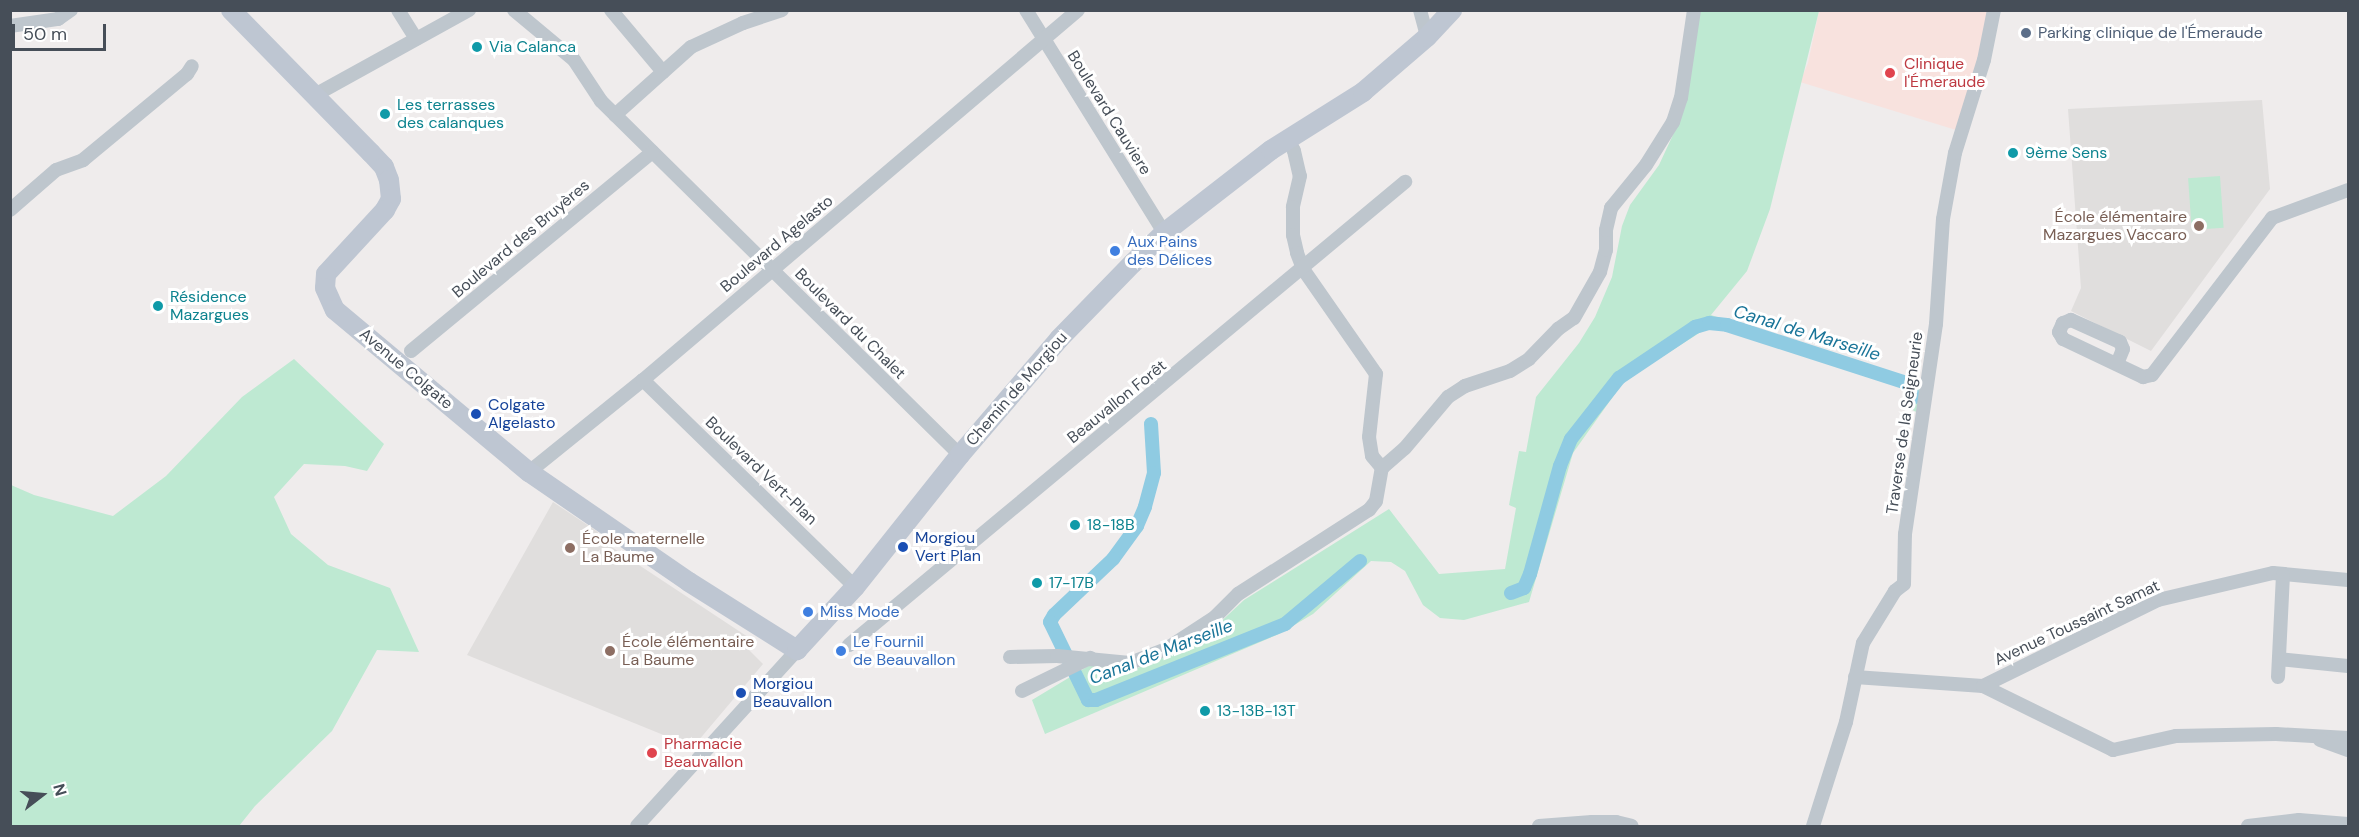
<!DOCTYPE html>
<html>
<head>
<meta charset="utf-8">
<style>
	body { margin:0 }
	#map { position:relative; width:2359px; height:837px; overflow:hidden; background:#efecec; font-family:"DM Sans",sans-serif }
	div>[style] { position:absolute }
	.education>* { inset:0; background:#e0dedd }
	.medical>* { inset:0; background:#f8e2de }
	.green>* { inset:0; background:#bee9d2; transform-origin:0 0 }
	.canal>* { height:14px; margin:-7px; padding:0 7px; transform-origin:7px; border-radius:7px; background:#8fcbe2 }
	.street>* { height:14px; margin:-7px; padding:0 7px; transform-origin:7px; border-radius:7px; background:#bec6cd }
	.secondary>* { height:20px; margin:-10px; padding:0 10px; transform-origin:10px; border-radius:10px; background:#bec6d2 }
	.dots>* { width:16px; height:16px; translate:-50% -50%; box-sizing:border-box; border:3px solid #fff; border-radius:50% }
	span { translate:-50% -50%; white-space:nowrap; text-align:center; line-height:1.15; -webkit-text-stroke:6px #fff; paint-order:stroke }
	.service-label { font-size:16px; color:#4e5e75 }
	.left { translate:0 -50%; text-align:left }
	.culture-label { font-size:16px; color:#0d838f }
	.health-label { font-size:16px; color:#be3a42 }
	.street-label { font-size:16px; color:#464e58 }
	.education-label { font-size:16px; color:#785e54 }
	.right { translate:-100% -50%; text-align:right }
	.shop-label { font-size:16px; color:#366cbe }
	.transit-label { font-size:16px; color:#164399 }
	.water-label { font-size:18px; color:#197498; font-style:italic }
	.frame { position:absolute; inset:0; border:12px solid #464e58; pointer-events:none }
	.north { position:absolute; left:12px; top:765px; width:60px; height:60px; -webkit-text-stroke:4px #fff; paint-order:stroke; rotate:74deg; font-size:16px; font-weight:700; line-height:24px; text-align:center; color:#464e58 }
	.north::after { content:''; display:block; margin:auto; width:21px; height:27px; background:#464e58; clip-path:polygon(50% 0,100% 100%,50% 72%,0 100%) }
	.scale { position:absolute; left:12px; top:24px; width:94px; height:27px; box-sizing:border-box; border:3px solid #464e58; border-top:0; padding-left:8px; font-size:18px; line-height:21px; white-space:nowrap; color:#464e58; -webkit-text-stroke:4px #fff; paint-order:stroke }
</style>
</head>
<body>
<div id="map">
	<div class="education">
		<div style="clip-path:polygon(2262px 100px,2270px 189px,2151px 351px,2071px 311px,2081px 288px,2068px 109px)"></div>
		<div style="clip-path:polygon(553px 502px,598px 532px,598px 538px,751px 639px,747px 648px,763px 664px,693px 747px,467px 655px)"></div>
	</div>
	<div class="medical">
		<div style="clip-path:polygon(1819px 11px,1988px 11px,1981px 47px,1956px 130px,1800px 82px,1808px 63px)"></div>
	</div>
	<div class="green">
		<div style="clip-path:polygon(1699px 11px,1819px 11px,1770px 209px,1747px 271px,1711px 315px,1921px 384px,1918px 413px,1909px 408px,1905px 387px,1721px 328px,1704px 330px,1624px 381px,1573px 453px,1529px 602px,1464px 620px,1440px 618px,1423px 605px,1405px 571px,1391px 562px,1371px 561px,1313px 614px,1279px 634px,1045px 734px,1032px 700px,1090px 665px,1130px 672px,1214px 628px,1244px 600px,1389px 509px,1439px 574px,1505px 569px,1516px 508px,1509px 505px,1519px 451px,1526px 452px,1536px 397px,1579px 343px,1595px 317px,1612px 277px,1622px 226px,1630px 205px,1659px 165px,1678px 124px)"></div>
		<div style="left:2220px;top:176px;width:52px;height:32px;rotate:86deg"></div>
		<div style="clip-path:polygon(294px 359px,384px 444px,367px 471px,345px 466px,304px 464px,274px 497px,291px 534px,328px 565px,390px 588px,419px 652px,377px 650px,332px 731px,255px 806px,239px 826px,11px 826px,11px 485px,34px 495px,113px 516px,166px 476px,242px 397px)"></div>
	</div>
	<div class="canal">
		<div style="left:1151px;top:424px;width:49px;rotate:86.5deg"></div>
		<div style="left:1154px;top:473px;width:35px;rotate:105deg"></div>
		<div style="left:1145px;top:507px;width:21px;rotate:113deg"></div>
		<div style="left:1137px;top:526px;width:41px;rotate:126deg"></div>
		<div style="left:1113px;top:559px;width:81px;rotate:136.5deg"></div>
		<div style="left:1054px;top:615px;width:8px;rotate:120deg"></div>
		<div style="left:1050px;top:622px;width:87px;rotate:64deg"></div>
		<div style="left:1088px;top:700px;width:8px"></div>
		<div style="left:1096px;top:700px;width:204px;rotate:-21.9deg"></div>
		<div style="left:1285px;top:624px;width:98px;rotate:-40deg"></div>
		<div style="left:1511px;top:593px;width:14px;rotate:-21deg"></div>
		<div style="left:1524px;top:588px;width:15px;rotate:-67deg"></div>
		<div style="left:1530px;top:574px;width:112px;rotate:-74.5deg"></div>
		<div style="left:1560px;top:466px;width:29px;rotate:-68deg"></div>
		<div style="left:1571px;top:439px;width:78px;rotate:-51.8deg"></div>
		<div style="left:1619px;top:378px;width:92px;rotate:-33.9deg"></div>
		<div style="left:1695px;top:327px;width:15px;rotate:-16deg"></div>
		<div style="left:1709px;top:323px;width:18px;rotate:6deg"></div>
		<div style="left:1727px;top:325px;width:186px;rotate:17.9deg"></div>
		<div style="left:1904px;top:382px;width:9px;rotate:41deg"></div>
		<div style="left:1911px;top:388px;width:10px;rotate:79deg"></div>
	</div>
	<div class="street">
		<div style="left:398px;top:10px;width:34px;rotate:58deg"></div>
		<div style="left:514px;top:10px;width:78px;rotate:39.8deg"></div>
		<div style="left:574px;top:60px;width:49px;rotate:56.6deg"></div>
		<div style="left:601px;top:101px;width:504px;rotate:44.6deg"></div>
		<div style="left:611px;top:10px;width:81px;rotate:50deg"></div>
		<div style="left:1026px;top:10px;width:262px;rotate:58.2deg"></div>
		<div style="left:1420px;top:10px;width:28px;rotate:75deg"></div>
		<div style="left:10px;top:26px;width:49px;rotate:-8.3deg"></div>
		<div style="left:58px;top:19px;width:16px;rotate:-35deg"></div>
		<div style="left:315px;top:95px;width:176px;rotate:-28.9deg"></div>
		<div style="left:615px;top:115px;width:102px;rotate:-41.8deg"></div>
		<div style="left:691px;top:47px;width:57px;rotate:-24.8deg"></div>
		<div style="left:743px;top:23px;width:41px;rotate:-18.4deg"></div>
		<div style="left:1288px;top:139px;width:13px;rotate:63deg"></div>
		<div style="left:1294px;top:151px;width:26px;rotate:77deg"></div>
		<div style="left:1300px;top:176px;width:32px;rotate:103deg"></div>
		<div style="left:1293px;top:207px;width:28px;rotate:90deg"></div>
		<div style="left:1293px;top:235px;width:18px;rotate:77deg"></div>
		<div style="left:1297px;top:253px;width:17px;rotate:69deg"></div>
		<div style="left:1303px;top:269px;width:128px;rotate:55.2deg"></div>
		<div style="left:1376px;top:374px;width:63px;rotate:96.3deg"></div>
		<div style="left:1369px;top:437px;width:19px;rotate:81deg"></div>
		<div style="left:1372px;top:456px;width:16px;rotate:50deg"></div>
		<div style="left:10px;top:210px;width:61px;rotate:-41deg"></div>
		<div style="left:56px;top:170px;width:29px;rotate:-20deg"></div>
		<div style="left:83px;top:160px;width:135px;rotate:-39.6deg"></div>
		<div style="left:187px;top:74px;width:9px;rotate:-58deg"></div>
		<div style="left:411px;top:351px;width:313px;rotate:-39.5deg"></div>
		<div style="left:2117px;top:364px;width:16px;rotate:-68deg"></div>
		<div style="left:2123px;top:349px;width:8px;rotate:-113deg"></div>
		<div style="left:2120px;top:342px;width:54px;rotate:-155.8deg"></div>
		<div style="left:2071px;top:320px;width:9px;rotate:159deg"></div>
		<div style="left:2063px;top:323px;width:10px;rotate:114deg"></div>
		<div style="left:2059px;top:332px;width:8px;rotate:60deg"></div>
		<div style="left:2063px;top:339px;width:89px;rotate:25.4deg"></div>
		<div style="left:2143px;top:377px;width:9px;rotate:-13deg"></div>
		<div style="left:2152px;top:375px;width:198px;rotate:-52.6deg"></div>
		<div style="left:2272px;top:218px;width:81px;rotate:-20.2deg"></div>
		<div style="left:643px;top:380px;width:296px;rotate:44.3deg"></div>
		<div style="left:529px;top:472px;width:146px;rotate:-38.9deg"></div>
		<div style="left:643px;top:380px;width:571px;rotate:-40.38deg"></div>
		<div style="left:849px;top:645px;width:724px;rotate:-39.79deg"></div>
		<div style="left:1010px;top:657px;width:47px;rotate:-1.2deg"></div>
		<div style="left:1057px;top:656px;width:73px;rotate:5.5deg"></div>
		<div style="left:1130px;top:663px;width:39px;rotate:-21deg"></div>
		<div style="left:1166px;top:649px;width:59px;rotate:-33.1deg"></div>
		<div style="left:1215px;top:617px;width:33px;rotate:-45deg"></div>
		<div style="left:1238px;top:594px;width:156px;rotate:-32.7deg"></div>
		<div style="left:1369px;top:510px;width:11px;rotate:-52deg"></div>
		<div style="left:1376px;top:501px;width:34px;rotate:-80deg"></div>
		<div style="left:1382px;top:468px;width:30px;rotate:-41deg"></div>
		<div style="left:1405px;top:448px;width:67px;rotate:-49.9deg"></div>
		<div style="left:1448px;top:397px;width:20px;rotate:-33deg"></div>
		<div style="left:1465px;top:386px;width:47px;rotate:-18.4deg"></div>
		<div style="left:1510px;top:371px;width:22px;rotate:-32deg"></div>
		<div style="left:1529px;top:359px;width:42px;rotate:-46deg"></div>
		<div style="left:1558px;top:329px;width:19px;rotate:-35deg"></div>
		<div style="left:1574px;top:318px;width:53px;rotate:-60.5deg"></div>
		<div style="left:1600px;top:272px;width:23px;rotate:-75deg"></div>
		<div style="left:1606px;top:250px;width:20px;rotate:-90deg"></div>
		<div style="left:1606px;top:230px;width:23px;rotate:-77deg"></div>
		<div style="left:1611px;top:208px;width:55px;rotate:-50.9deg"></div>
		<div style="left:1646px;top:165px;width:51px;rotate:-57.9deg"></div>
		<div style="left:1673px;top:122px;width:25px;rotate:-72deg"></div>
		<div style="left:1681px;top:98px;width:89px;rotate:-81.6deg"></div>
		<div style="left:2279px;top:659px;width:69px;rotate:5.8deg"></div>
		<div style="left:1855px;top:677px;width:128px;rotate:4deg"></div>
		<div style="left:1983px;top:686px;width:195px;rotate:-26.2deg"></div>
		<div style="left:2158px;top:600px;width:118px;rotate:-13.2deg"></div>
		<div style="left:2273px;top:573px;width:75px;rotate:5.3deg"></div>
		<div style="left:2278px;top:677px;width:102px;rotate:-87.2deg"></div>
		<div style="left:1983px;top:686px;width:145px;rotate:26.2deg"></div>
		<div style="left:2113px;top:750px;width:65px;rotate:-12.5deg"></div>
		<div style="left:2176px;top:736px;width:100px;rotate:-1.1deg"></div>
		<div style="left:2276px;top:734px;width:72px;rotate:3.2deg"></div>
		<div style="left:1022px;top:691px;width:76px;rotate:-25.9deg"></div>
		<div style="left:2320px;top:740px;width:30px;rotate:20deg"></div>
		<div style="left:637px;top:826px;width:238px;rotate:-47.7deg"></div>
		<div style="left:1539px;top:826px;width:53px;rotate:-4.3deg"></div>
		<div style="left:1592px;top:822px;width:24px"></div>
		<div style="left:1616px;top:822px;width:16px;rotate:14deg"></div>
		<div style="left:1813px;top:826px;width:109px;rotate:-72.4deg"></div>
		<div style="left:1846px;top:722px;width:81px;rotate:-77.9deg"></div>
		<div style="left:1863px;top:643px;width:61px;rotate:-58.4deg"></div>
		<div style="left:1895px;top:591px;width:11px;rotate:-38deg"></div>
		<div style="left:1904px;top:584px;width:50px;rotate:-88.9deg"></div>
		<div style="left:1905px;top:534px;width:212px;rotate:-81.6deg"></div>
		<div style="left:1936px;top:324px;width:105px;rotate:-86.2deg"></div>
		<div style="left:1943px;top:219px;width:67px;rotate:-79.7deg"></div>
		<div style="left:1955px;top:153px;width:97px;rotate:-72.7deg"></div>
		<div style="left:1984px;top:60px;width:51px;rotate:-78.7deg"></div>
		<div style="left:2248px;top:826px;width:51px;rotate:-6.7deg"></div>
		<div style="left:2299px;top:820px;width:49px;rotate:4.7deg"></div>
	</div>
	<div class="secondary">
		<div style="left:231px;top:10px;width:200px;rotate:45.6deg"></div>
		<div style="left:371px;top:153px;width:19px;rotate:47deg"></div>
		<div style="left:384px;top:167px;width:14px;rotate:69deg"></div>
		<div style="left:389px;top:180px;width:19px;rotate:84deg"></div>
		<div style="left:391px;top:199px;width:13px;rotate:119deg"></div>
		<div style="left:385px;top:210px;width:87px;rotate:132.7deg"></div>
		<div style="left:326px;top:274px;width:14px;rotate:94deg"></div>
		<div style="left:325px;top:288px;width:24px;rotate:66deg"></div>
		<div style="left:335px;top:310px;width:253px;rotate:39.9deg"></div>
		<div style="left:529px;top:472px;width:194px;rotate:34.5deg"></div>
		<div style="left:689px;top:582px;width:128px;rotate:32.2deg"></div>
		<div style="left:797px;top:650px;width:86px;rotate:-47.4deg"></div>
		<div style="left:855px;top:587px;width:169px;rotate:-51.5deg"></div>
		<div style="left:960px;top:455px;width:153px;rotate:-49.5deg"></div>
		<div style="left:1059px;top:339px;width:106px;rotate:-45.8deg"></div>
		<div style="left:1133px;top:263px;width:43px;rotate:-44.1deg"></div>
		<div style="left:1164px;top:233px;width:135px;rotate:-37.8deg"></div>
		<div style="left:1271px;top:150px;width:109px;rotate:-32.2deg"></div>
		<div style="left:1363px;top:92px;width:84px;rotate:-40.7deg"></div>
		<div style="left:1427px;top:37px;width:37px;rotate:-47deg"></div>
	</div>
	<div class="dots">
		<div style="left:2026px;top:33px;background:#5c6f8a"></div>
		<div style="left:477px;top:47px;background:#0f9aa8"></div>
		<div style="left:1890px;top:73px;background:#e0444e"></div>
		<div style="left:385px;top:114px;background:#0f9aa8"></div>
		<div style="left:2013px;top:153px;background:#0f9aa8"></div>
		<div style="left:2199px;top:226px;background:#8d6e63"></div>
		<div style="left:1115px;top:251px;background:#3f7fe0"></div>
		<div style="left:158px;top:306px;background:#0f9aa8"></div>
		<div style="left:476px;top:414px;background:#1a4fb4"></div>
		<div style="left:1075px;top:525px;background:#0f9aa8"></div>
		<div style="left:903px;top:547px;background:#1a4fb4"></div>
		<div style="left:570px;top:548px;background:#8d6e63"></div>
		<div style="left:1037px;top:583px;background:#0f9aa8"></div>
		<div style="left:808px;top:612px;background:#3f7fe0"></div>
		<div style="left:610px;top:651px;background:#8d6e63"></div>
		<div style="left:841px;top:651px;background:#3f7fe0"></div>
		<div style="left:741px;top:693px;background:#1a4fb4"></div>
		<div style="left:1205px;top:711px;background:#0f9aa8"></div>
		<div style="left:652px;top:753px;background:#e0444e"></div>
	</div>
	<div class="service-label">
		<span class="left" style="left:2038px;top:33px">Parking clinique de l'Émeraude</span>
	</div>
	<div class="culture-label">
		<span class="left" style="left:489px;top:47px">Via Calanca</span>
		<span class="left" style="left:397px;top:114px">Les terrasses<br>des calanques</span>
		<span class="left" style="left:2025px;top:153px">9ème Sens</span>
		<span class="left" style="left:170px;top:306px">Résidence<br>Mazargues</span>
		<span class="left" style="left:1087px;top:525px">18-18B</span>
		<span class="left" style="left:1049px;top:583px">17-17B</span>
		<span class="left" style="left:1217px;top:711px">13-13B-13T</span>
	</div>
	<div class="health-label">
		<span class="left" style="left:1904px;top:73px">Clinique<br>l'Émeraude</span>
		<span class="left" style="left:664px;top:753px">Pharmacie<br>Beauvallon</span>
	</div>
	<div class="street-label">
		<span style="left:1109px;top:113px;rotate:58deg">Boulevard Cauviere</span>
		<span style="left:521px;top:239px;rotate:-40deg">Boulevard des Bruyères</span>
		<span style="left:777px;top:244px;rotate:-40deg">Boulevard Agelasto</span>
		<span style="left:850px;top:324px;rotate:45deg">Boulevard du Chalet</span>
		<span style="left:406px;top:369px;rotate:40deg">Avenue Colgate</span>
		<span style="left:1017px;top:389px;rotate:-49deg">Chemin de Morgiou</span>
		<span style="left:1117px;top:402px;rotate:-39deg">Beauvallon Forêt</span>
		<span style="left:1905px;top:423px;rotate:-82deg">Traverse de la Seigneurie</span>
		<span style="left:761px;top:471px;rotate:44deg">Boulevard Vert-Plan</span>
		<span style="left:2077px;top:623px;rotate:-25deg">Avenue Toussaint Samat</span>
	</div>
	<div class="education-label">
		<span class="right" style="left:2187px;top:226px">École élémentaire<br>Mazargues Vaccaro</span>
		<span class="left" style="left:582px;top:548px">École maternelle<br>La Baume</span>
		<span class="left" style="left:622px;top:651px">École élémentaire<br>La Baume</span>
	</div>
	<div class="shop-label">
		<span class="left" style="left:1127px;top:251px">Aux Pains<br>des Délices</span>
		<span class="left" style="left:820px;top:612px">Miss Mode</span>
		<span class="left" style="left:853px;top:651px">Le Fournil<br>de Beauvallon</span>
	</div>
	<div class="transit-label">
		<span class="left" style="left:488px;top:414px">Colgate<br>Algelasto</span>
		<span class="left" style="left:915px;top:547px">Morgiou<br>Vert Plan</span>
		<span class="left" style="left:753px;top:693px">Morgiou<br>Beauvallon</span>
	</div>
	<div class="water-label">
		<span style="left:1807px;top:333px;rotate:17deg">Canal de Marseille</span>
		<span style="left:1161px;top:652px;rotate:-21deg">Canal de Marseille</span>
	</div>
	<div class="frame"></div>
	<div class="north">N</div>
	<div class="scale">50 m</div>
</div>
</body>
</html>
